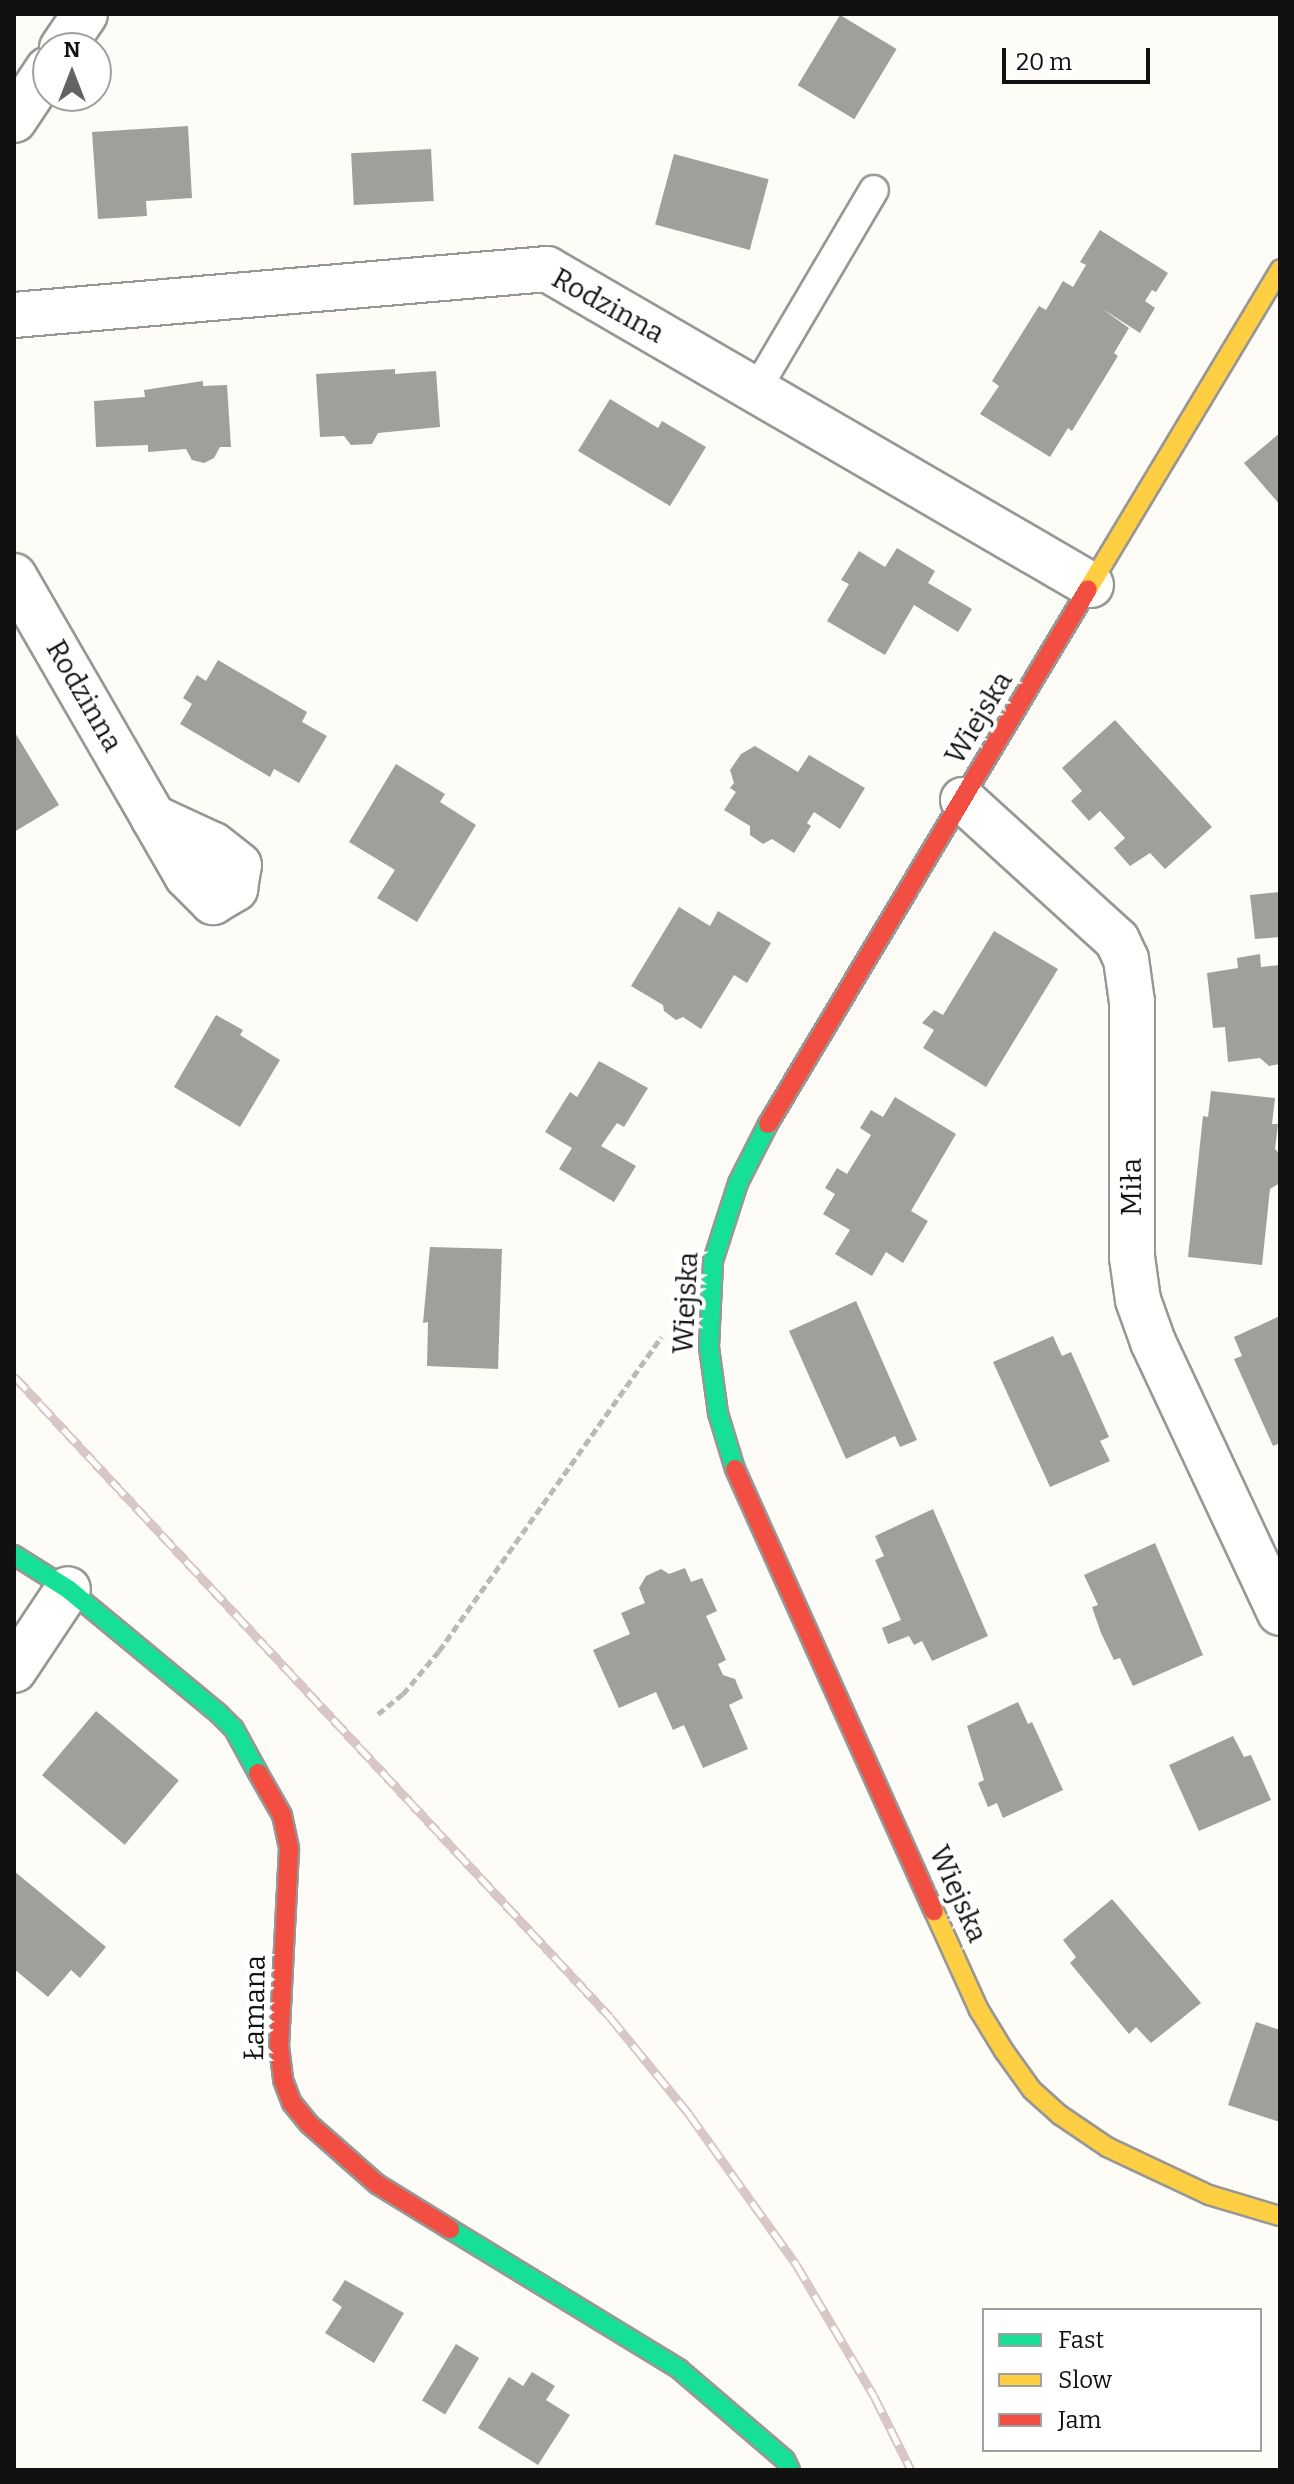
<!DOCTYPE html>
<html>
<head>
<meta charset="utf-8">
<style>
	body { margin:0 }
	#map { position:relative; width:1294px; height:2484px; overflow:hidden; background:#fdfcf7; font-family:Bitter,serif }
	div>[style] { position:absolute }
	.building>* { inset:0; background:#a19f9c; transform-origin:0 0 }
	.path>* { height:5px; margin-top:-2.5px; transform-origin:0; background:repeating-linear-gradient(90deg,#b9b9b8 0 8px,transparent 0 12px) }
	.roads { filter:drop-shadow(2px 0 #979795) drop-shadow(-2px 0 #979795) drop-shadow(0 2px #979795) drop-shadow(0 -2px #979795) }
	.lane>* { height:28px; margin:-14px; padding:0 14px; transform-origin:14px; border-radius:14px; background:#fffffe }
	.street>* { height:44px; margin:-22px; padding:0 22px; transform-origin:22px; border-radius:22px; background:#fffffe }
	.fast>* { height:18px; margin:-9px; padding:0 9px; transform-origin:9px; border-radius:9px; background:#16e098 }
	.slow>* { height:18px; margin:-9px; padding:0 9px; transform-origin:9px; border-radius:9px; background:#ffcf43 }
	.jam>* { height:18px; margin:-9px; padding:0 9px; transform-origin:9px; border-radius:9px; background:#f24e42 }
	.rail>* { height:9px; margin-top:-4.5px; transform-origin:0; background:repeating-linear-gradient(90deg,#fff 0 18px,#d9c6c7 0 36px); box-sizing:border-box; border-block:2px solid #d9c6c7 }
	span { translate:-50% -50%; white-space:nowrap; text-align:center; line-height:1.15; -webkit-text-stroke:8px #fff; paint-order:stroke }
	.street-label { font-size:28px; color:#111 }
	.frame { position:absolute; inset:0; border:16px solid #111; pointer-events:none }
	.legend { position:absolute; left:982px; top:2308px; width:280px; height:144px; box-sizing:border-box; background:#fff; border:2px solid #a0a0a0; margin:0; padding:10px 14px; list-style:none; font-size:24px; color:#111 }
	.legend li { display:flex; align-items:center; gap:16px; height:40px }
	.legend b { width:40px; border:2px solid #a0a0a0 }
	.north { position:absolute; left:32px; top:32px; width:80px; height:80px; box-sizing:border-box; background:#fff; border:2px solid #a0a0a0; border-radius:50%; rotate:0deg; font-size:22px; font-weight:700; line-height:32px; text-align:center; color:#111 }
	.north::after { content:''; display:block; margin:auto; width:28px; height:36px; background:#646362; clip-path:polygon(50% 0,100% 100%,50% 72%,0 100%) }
	.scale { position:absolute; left:1002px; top:48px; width:148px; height:36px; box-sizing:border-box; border:4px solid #111; border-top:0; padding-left:10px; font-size:24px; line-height:28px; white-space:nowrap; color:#111; -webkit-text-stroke:6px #fff; paint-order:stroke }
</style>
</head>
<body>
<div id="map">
	<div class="building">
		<div style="left:840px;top:15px;width:66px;height:82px;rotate:31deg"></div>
		<div style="clip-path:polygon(188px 126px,192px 198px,146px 201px,147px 216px,98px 219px,92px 132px)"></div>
		<div style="left:431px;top:149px;width:52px;height:80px;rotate:87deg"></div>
		<div style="left:674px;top:154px;width:98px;height:73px;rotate:15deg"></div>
		<div style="clip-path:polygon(1100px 230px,1168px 273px,1156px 292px,1152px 290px,1145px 301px,1155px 308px,1140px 333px,1101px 308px,1129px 328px,1114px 353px,1118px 356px,1072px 431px,1068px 428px,1050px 457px,980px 414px,999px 386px,992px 381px,1039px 306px,1046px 310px,1063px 281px,1073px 287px,1086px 265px,1080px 262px)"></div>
		<div style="clip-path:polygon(395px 369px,395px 374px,436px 371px,440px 427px,378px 433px,372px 444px,351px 445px,344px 436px,320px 437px,316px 374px)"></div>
		<div style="clip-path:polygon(203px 381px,203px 386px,227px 385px,231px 447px,220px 447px,214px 458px,204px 463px,192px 460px,186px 449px,148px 452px,148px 445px,96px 447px,94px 401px,145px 397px,144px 390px)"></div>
		<div style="clip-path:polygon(610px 399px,658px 428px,662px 421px,706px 447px,670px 506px,578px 451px)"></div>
		<div style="clip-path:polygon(1280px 433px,1280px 505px,1244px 463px)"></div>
		<div style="clip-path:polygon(897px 548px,935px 571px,928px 583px,972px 609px,958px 632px,914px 605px,885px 655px,827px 621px,849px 584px,841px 580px,859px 551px,885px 567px)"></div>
		<div style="clip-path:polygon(218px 660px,307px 712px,302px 722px,327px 736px,299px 783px,274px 769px,270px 777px,180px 724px,192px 704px,183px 698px,197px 675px,206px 681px)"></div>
		<div style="clip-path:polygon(1115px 720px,1212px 827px,1165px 869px,1150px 853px,1130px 866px,1114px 848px,1125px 838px,1100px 811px,1089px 821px,1071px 801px,1082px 791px,1062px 768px)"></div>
		<div style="clip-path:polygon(14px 731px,59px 805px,14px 832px)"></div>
		<div style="clip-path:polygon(755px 746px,798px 772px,809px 755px,865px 788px,840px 829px,814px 812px,807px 823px,811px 826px,794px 853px,772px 839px,763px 844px,750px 835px,750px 826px,724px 810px,736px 792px,730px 788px,734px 783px,730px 770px,741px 754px)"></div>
		<div style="clip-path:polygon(396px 764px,445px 794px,440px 802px,476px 825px,417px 922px,377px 898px,395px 870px,349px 842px)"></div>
		<div style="clip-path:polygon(1280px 892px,1280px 937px,1255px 939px,1250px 895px)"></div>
		<div style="clip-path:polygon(679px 907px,710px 926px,718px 911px,771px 943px,747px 983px,734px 975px,701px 1029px,683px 1017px,676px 1020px,664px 1011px,663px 1005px,631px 986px)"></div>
		<div style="clip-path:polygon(994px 931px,1058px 969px,986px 1087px,923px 1048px,934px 1030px,922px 1023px,934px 1010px,943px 1015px)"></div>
		<div style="clip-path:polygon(1260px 954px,1261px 967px,1280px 965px,1280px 1064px,1269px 1066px,1260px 1058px,1228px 1062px,1225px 1027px,1213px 1028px,1207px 973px,1238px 968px,1237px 958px)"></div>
		<div style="clip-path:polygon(216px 1015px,243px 1030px,240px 1035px,280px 1060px,240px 1127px,174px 1087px)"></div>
		<div style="clip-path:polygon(599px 1061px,648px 1088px,624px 1127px,617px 1123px,601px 1146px,636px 1166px,614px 1202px,559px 1169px,572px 1148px,545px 1132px,570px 1092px,577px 1097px)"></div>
		<div style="clip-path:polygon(1211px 1091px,1275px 1098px,1272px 1124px,1278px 1124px,1275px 1149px,1280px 1154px,1280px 1183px,1270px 1189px,1262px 1265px,1188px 1257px,1203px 1116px,1208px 1117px)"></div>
		<div style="clip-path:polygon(895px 1097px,956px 1134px,911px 1211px,928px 1221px,903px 1263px,886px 1252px,872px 1276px,835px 1254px,850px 1230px,823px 1214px,835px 1194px,825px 1188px,837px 1168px,847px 1174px,871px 1135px,860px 1128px,871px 1110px,883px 1117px)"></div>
		<div style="clip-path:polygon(430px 1247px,502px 1249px,498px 1369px,427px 1366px,428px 1322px,423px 1323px)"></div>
		<div style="clip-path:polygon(856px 1301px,917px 1440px,900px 1447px,895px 1436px,846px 1459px,789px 1331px)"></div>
		<div style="clip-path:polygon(1280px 1316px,1280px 1443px,1273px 1446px,1234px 1359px,1242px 1356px,1234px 1337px)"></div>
		<div style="clip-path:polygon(1053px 1336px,1062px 1356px,1071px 1352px,1109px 1437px,1100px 1441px,1110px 1461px,1050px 1487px,993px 1362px)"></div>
		<div style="clip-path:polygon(933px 1509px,988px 1636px,932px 1661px,922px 1641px,914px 1645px,909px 1636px,888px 1644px,882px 1628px,901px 1620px,875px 1560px,884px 1556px,875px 1536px)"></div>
		<div style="clip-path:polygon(1155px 1543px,1203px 1655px,1133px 1686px,1120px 1658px,1114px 1660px,1101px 1633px,1092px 1607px,1098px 1605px,1084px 1575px)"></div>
		<div style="clip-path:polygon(685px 1568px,691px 1582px,702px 1578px,717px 1611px,706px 1616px,726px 1660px,718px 1664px,723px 1675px,735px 1679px,743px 1698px,729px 1705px,748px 1749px,703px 1768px,684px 1725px,673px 1730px,656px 1692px,619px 1708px,593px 1650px,630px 1634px,621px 1613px,645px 1603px,639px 1588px,646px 1576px,661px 1569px,669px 1574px)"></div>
		<div style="clip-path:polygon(1018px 1702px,1028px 1724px,1032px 1722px,1063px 1790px,1003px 1818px,997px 1803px,988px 1807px,978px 1783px,984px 1780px,967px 1726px)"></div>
		<div style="left:96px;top:1711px;width:108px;height:84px;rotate:40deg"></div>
		<div style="clip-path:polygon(1233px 1736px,1244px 1757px,1251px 1755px,1271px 1800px,1199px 1831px,1169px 1765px)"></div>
		<div style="clip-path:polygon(14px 1871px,106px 1947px,80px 1978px,71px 1970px,48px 1997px,14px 1969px)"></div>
		<div style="clip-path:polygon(1112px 1899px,1201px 2003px,1151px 2043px,1136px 2027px,1129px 2034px,1070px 1963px,1076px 1957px,1063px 1940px)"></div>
		<div style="clip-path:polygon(1256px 2022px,1280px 2030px,1280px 2122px,1228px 2105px)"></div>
		<div style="clip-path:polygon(345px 2280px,404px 2313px,374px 2363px,325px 2333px,342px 2307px,332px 2300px)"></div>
		<div style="left:456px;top:2344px;width:27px;height:66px;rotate:31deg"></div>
		<div style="clip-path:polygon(532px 2372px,555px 2386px,546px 2400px,570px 2415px,538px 2465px,478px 2428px,509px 2377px,523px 2386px)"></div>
	</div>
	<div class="path">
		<div style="left:378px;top:1714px;width:32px;rotate:-39deg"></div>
		<div style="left:403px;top:1694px;width:56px;rotate:-50.1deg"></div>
		<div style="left:439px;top:1651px;width:385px;rotate:-54.7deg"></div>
	</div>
	<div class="roads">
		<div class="lane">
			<div style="left:756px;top:390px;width:232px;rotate:-59.5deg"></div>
		</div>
		<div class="street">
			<div style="left:62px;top:48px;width:41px;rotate:-55.9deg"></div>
			<div style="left:14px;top:120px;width:61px;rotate:-56.3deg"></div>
			<div style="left:14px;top:315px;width:535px;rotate:-4.93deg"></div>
			<div style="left:547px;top:269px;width:629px;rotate:30.15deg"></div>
			<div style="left:14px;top:576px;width:278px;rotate:60deg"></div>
			<div style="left:153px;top:817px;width:68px;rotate:60deg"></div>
			<div style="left:187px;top:876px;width:37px;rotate:45deg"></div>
			<div style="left:213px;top:902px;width:26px;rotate:-31deg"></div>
			<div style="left:235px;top:889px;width:24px;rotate:-81deg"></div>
			<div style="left:239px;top:865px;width:33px;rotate:-142deg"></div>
			<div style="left:213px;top:845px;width:66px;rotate:-155deg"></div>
			<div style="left:963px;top:800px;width:208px;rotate:42.3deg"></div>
			<div style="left:1117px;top:940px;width:21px;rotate:65deg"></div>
			<div style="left:1126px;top:959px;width:43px;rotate:82.1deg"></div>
			<div style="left:1132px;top:1002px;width:255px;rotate:90deg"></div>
			<div style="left:1132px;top:1257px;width:43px;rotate:82.1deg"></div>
			<div style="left:1138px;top:1300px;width:45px;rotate:70.3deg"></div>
			<div style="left:1153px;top:1342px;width:299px;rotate:64.9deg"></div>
			<div style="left:14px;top:1670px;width:97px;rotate:-56.3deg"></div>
		</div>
		<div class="fast">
			<div style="left:735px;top:1469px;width:59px;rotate:-106.9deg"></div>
			<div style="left:718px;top:1413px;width:67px;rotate:-97.8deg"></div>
			<div style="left:709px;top:1347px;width:86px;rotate:-87.3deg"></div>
			<div style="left:713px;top:1261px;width:82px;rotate:-72.2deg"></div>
			<div style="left:738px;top:1183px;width:66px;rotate:-63deg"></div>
			<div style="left:14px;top:1555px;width:64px;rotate:32.2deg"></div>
			<div style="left:68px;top:1589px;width:196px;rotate:39.6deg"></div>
			<div style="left:219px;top:1714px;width:21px;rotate:45deg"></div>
			<div style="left:234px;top:1729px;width:50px;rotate:61.4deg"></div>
			<div style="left:450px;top:2229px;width:268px;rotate:31.4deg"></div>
			<div style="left:679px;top:2369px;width:140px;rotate:40.6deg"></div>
			<div style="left:785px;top:2460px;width:11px;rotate:63deg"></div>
		</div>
		<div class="slow">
			<div style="left:1088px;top:589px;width:373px;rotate:-59deg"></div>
			<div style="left:934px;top:1911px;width:109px;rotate:65.6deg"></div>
			<div style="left:979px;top:2010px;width:48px;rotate:58.6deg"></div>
			<div style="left:1004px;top:2051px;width:48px;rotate:54.3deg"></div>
			<div style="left:1032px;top:2090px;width:38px;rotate:42deg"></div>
			<div style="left:1060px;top:2115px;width:57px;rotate:34.2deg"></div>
			<div style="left:1107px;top:2147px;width:113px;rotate:25.2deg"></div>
			<div style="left:1209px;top:2195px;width:74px;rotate:16.5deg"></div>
		</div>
		<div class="jam">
			<div style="left:768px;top:1124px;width:623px;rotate:-59.12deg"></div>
			<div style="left:735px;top:1469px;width:485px;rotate:65.8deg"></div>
			<div style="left:258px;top:1773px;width:48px;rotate:60.3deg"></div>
			<div style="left:282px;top:1815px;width:35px;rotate:78deg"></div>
			<div style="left:289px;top:1849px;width:197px;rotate:92.9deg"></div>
			<div style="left:279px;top:2046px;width:34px;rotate:83deg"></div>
			<div style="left:283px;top:2080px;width:25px;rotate:69deg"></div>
			<div style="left:292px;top:2103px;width:27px;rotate:51deg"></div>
			<div style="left:309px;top:2124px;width:91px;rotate:41.4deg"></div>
			<div style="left:377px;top:2184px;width:86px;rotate:31.7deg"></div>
		</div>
	</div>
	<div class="rail">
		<div style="left:14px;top:1376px;width:875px;rotate:47.08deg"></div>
		<div style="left:610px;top:2017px;width:125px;rotate:50.8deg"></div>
		<div style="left:689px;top:2114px;width:184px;rotate:54.5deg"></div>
		<div style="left:796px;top:2264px;width:153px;rotate:59.4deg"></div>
		<div style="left:874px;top:2396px;width:83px;rotate:63.4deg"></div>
	</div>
	<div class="street-label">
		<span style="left:608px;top:306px;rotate:29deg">Rodzinna</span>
		<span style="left:84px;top:696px;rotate:60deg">Rodzinna</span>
		<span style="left:979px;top:718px;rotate:-59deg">Wiejska</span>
		<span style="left:1132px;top:1187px;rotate:-90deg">Miła</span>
		<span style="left:686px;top:1303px;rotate:-87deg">Wiejska</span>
		<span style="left:958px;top:1894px;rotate:66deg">Wiejska</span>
		<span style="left:255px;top:2008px;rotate:-89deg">Łamana</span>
	</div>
	<div class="frame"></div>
	<ul class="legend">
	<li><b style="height:10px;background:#16e098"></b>Fast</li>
	<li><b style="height:10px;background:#ffcf43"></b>Slow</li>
	<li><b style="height:10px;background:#f24e42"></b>Jam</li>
	</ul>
	<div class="north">N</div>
	<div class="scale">20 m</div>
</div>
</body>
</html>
